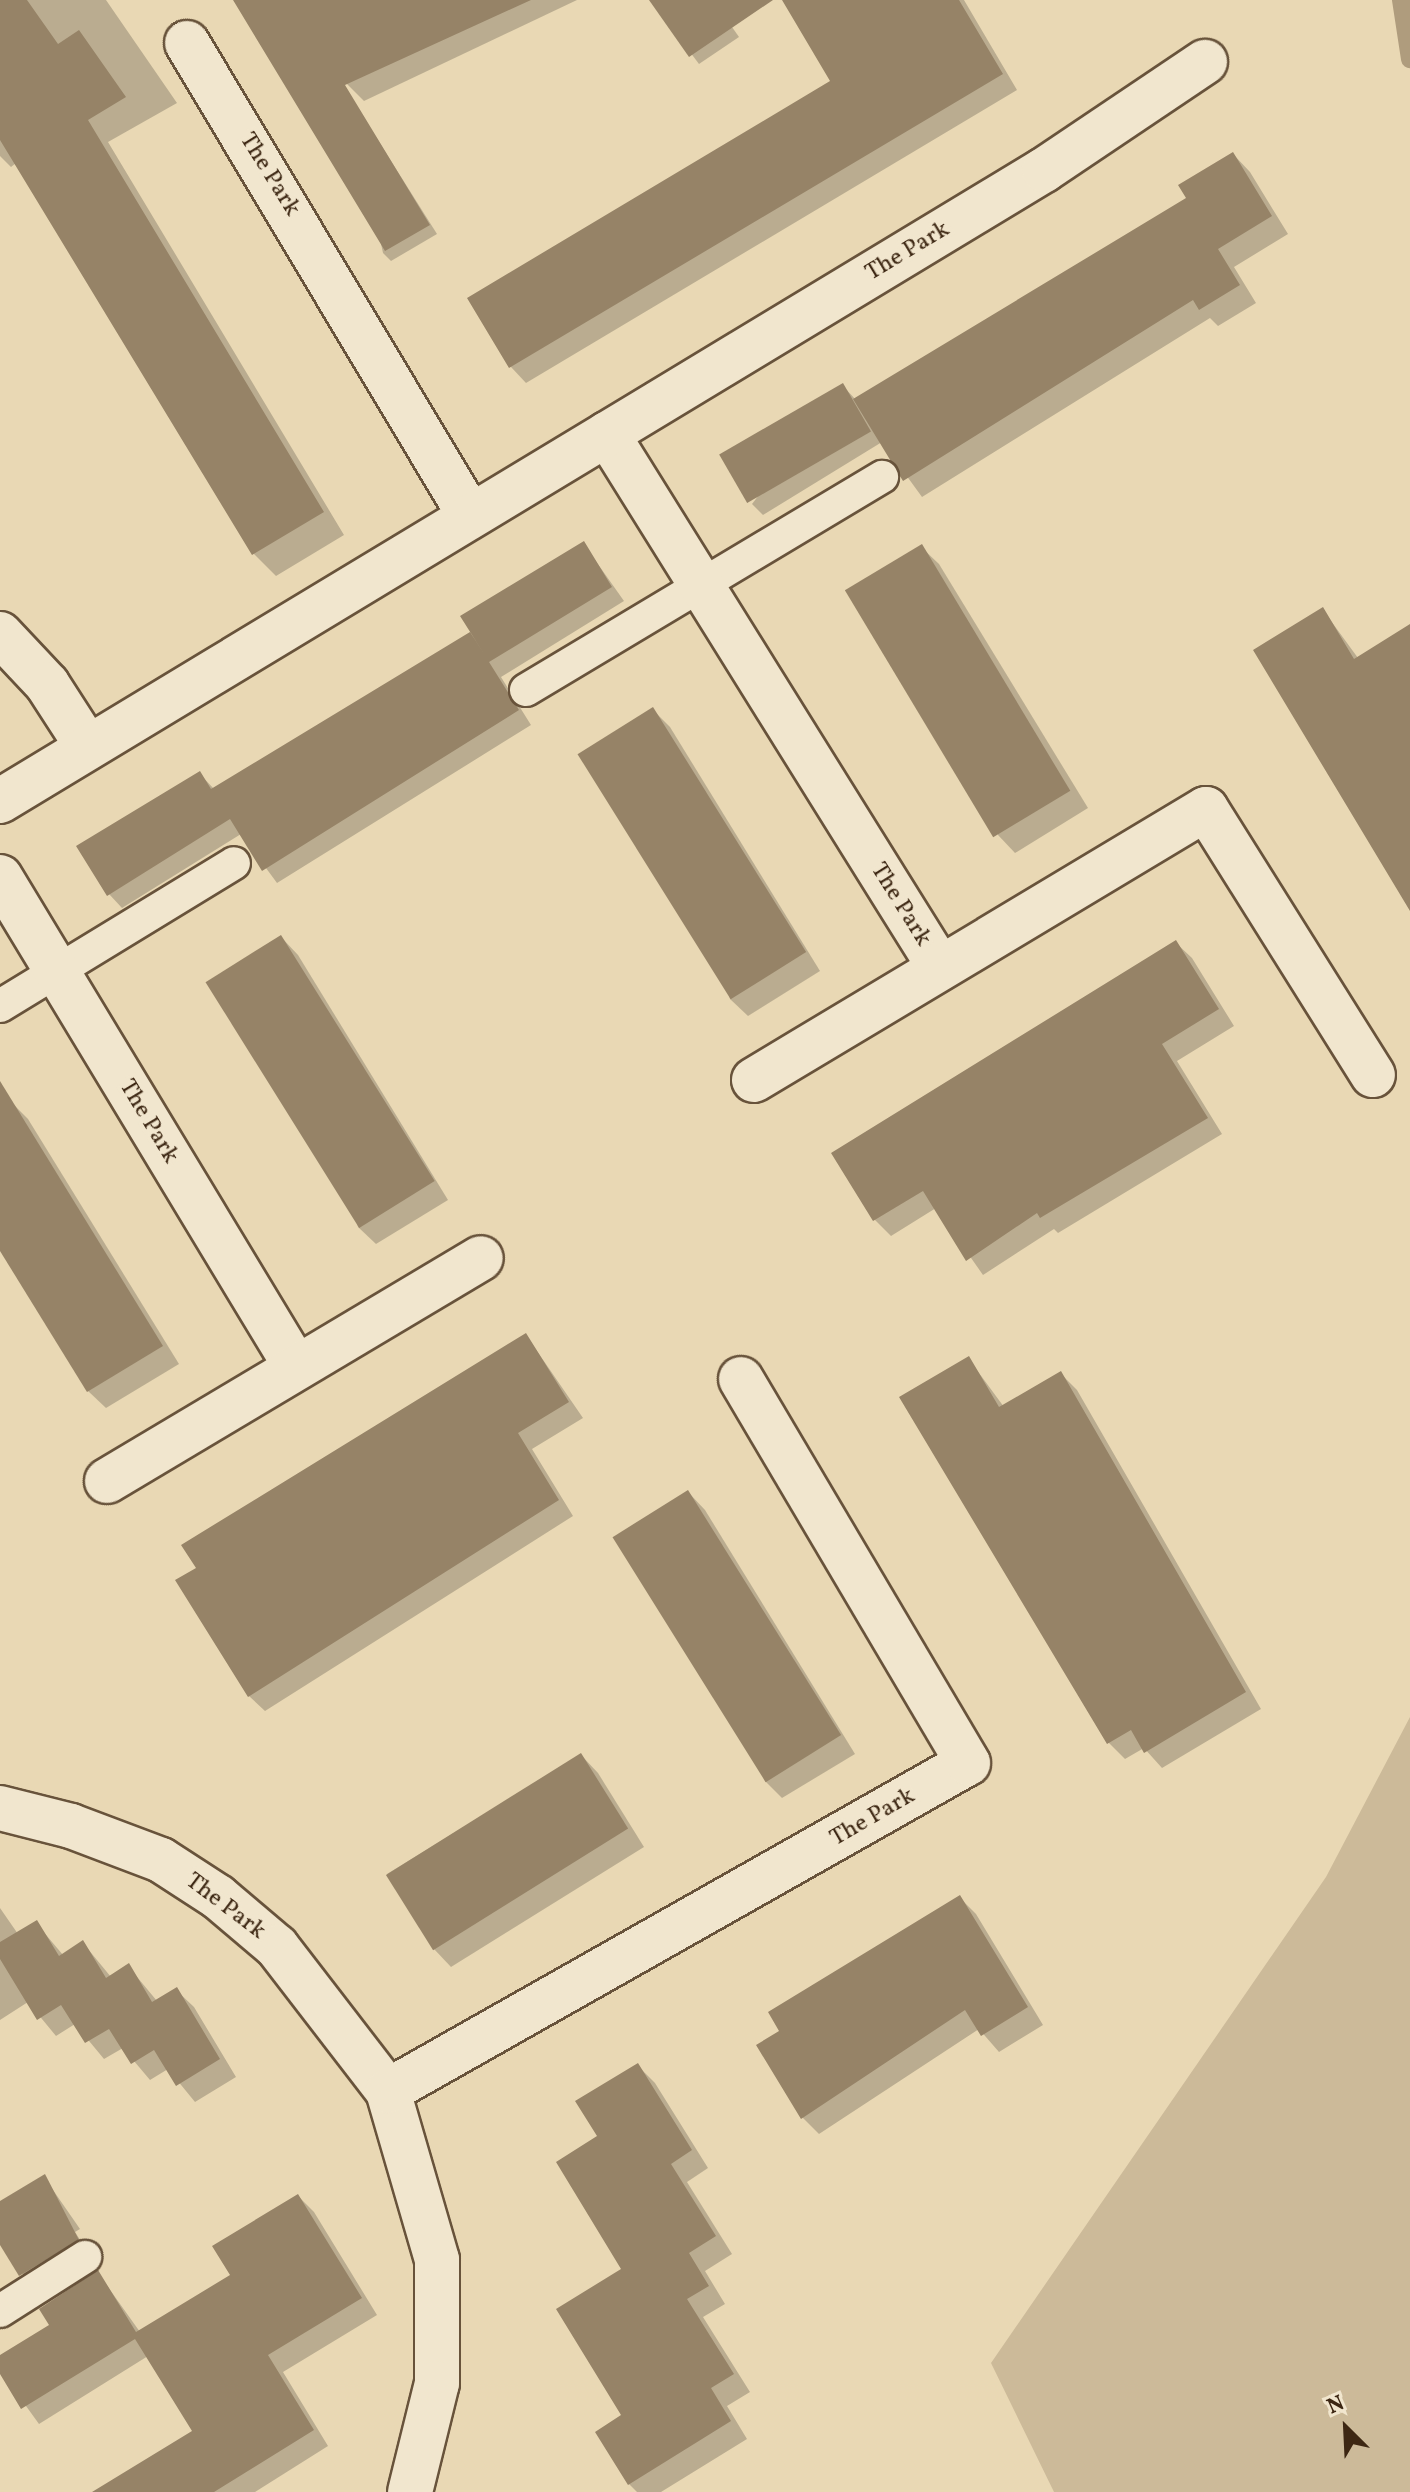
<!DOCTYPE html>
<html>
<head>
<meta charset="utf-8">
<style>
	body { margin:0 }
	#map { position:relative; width:1410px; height:2492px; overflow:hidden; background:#e9d8b4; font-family:Vollkorn,serif }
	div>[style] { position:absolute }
	.green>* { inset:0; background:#ccba99 }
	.shadow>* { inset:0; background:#0003 }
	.stream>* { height:18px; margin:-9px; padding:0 9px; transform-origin:9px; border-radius:9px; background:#af9c7d }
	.building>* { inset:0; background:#968367; transform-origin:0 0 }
	.roads { filter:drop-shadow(2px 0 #68533b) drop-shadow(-2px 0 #68533b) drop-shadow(0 2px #68533b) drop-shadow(0 -2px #68533b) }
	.lane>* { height:32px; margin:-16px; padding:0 16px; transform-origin:16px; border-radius:16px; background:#f1e6ce }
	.street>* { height:44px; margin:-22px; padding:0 22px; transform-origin:22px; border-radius:22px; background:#f1e6ce }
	span { translate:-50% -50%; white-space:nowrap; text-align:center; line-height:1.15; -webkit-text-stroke:7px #f1e6ce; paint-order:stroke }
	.street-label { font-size:24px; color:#3d2713 }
	.north { position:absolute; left:1306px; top:2388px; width:80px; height:80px; -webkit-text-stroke:6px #f1e6ce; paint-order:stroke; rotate:336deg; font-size:22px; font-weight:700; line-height:32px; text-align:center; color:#3d2713 }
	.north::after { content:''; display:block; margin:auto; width:28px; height:36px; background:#3d2713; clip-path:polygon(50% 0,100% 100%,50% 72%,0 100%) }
</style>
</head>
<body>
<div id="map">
	<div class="green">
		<div style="clip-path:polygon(1410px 1717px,1410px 2492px,1054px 2492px,991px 2363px,1326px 1877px)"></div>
	</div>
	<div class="shadow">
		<div style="clip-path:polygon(0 0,106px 0,177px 103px,108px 142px,344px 535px,276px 576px,254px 554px,16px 163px,11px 167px,0 156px)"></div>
		<div style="clip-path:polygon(329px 0,577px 0,364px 101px,347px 84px)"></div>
		<div style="clip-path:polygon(651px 0,713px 0,739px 37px,699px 64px)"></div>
		<div style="clip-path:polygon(785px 0,964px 0,1017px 90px,526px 383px,511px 367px,469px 299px,832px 82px)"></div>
		<div style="clip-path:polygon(357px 107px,437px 234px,391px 261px,383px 253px,352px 109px)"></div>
		<div style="clip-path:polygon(1233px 154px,1250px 172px,1288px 234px,1234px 267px,1256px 303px,1218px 326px,1210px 318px,922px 497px,882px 442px,763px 515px,752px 504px,843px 386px,856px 400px,1189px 198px)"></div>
		<div style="clip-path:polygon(583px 543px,624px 601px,501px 677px,531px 725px,277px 883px,241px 834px,122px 908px,109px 894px,199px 773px,214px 789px,470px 634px,476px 641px)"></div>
		<div style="clip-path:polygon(921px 547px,939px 564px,1088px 808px,1015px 853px,998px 835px)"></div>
		<div style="clip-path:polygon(1323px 610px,1358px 658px,1410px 627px,1410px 907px)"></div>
		<div style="clip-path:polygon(653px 710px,670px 727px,820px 971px,748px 1016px,730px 999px)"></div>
		<div style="clip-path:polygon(281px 937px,298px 955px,448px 1200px,376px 1244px,358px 1227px)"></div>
		<div style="clip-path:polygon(1176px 943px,1192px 958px,1234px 1026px,1177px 1061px,1222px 1134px,1058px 1233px,1054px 1229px,983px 1275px,936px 1208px,891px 1236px,875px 1220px,834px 1153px)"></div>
		<div style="clip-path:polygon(11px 1102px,28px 1119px,179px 1364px,106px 1408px,88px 1391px,0 1248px,0 1109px)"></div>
		<div style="clip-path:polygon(526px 1335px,583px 1418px,532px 1449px,573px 1516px,265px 1711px,249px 1696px)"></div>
		<div style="clip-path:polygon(968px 1358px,1004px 1407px,1061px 1374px,1077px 1390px,1261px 1709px,1162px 1768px,1144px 1748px,1125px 1759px,1109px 1743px)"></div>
		<div style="clip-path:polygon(688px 1492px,705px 1510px,855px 1754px,782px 1798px,765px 1781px)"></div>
		<div style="clip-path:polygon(581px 1755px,598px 1773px,644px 1847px,451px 1967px,434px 1949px,387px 1874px)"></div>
		<div style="clip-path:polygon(959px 1897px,976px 1914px,1043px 2025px,999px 2052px,979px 2029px,819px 2134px,803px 2118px,782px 2032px)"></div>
		<div style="clip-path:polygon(0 1908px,18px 1934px,36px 1923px,63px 1955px,83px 1943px,111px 1977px,128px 1966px,157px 2001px,176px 1990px,194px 2007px,236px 2077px,195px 2102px,168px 2069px,150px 2080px,123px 2048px,104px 2059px,75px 2024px,56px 2036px,28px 2002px,0 2020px)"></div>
		<div style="clip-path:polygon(638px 2066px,655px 2083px,708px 2168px,687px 2182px,732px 2254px,705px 2271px,725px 2304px,703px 2317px,750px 2392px,727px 2406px,747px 2439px,661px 2492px,637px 2492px,629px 2484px,624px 2270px,600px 2136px)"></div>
		<div style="clip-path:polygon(44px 2177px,80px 2229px,75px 2232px,86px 2249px,29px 2283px,0 2241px,0 2204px)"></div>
		<div style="clip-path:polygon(298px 2196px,314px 2212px,377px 2315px,283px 2372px,328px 2446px,255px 2492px,96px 2492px,194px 2431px,148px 2356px,39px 2424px,0 2370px,0 2357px,52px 2326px,98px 2273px,140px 2332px,233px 2276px)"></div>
	</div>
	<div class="stream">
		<div style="left:1401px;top:0;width:60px;rotate:81.3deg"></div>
	</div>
	<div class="building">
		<div style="clip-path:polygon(0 0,27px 0,58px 44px,79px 30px,126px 97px,88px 120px,324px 512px,252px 555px,0 140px)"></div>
		<div style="clip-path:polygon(233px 0,531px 0,345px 85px,430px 225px,385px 251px)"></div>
		<div style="clip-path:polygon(649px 0,773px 0,689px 57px)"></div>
		<div style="clip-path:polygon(782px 0,959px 0,1003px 74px,509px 368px,467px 298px,830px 81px)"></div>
		<div style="clip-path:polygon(1233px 152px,1272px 216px,1218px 249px,1240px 285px,1199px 310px,1193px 300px,903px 481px,853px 399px,1186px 198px,1178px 185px)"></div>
		<div style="left:843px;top:383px;width:56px;height:143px;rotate:60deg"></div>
		<div style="clip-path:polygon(584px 541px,612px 587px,489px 662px,519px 710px,262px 871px,230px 819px,107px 896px,76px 846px,200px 771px,211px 789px,470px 632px,486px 657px,460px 616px)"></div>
		<div style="left:922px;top:544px;width:288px;height:90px;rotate:59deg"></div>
		<div style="clip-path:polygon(1323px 607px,1354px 659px,1410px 624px,1410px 911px,1253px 650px)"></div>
		<div style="left:653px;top:707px;width:289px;height:89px;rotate:58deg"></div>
		<div style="left:281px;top:935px;width:290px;height:89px;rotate:58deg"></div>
		<div style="clip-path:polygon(1176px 940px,1219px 1009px,1162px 1044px,1208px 1118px,1040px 1218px,1037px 1213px,966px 1261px,923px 1191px,873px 1221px,831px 1153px)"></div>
		<div style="clip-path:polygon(0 1081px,163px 1346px,87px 1392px,0 1251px)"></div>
		<div style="clip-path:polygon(526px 1333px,569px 1402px,518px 1433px,559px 1500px,248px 1697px,175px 1580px,196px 1568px,181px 1545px)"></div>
		<div style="clip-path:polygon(969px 1356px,999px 1407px,1061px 1371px,1246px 1692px,1144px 1753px,1131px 1730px,1107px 1744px,899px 1397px)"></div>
		<div style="left:688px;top:1490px;width:289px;height:89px;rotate:58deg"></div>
		<div style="left:581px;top:1753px;width:89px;height:230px;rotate:58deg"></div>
		<div style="clip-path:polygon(960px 1895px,1028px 2007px,981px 2036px,965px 2010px,801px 2119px,756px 2045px,779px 2031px,768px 2012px)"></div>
		<div style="clip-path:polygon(37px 1920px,59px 1956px,83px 1940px,106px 1978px,129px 1963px,152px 2002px,177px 1987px,220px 2059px,176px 2086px,154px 2050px,131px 2064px,109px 2029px,85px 2043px,61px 2005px,37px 2020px,0 1959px,0 1942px)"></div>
		<div style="clip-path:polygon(638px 2063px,692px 2150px,671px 2164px,716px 2236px,689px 2253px,709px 2286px,687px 2299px,734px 2374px,711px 2388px,731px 2421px,628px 2485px,595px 2432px,621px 2415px,556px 2309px,621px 2269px,556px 2162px,597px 2136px,575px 2101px)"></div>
		<div style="clip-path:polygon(45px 2174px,79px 2240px,19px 2276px,0 2245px,0 2201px)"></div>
		<div style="clip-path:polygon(298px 2194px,362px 2298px,268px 2355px,314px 2430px,214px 2492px,92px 2492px,192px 2431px,135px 2339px,21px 2409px,0 2374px,0 2355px,49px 2325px,39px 2309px,98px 2270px,136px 2332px,230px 2275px,212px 2246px)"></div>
	</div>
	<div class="roads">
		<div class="lane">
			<div style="left:526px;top:690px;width:415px;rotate:-30.9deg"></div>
			<div style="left:0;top:1006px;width:274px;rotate:-31.4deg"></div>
			<div style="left:0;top:2311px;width:101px;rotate:-32.4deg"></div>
		</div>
		<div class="street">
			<div style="left:187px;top:43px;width:549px;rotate:59.09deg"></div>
			<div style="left:607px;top:434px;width:629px;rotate:58.05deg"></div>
			<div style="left:0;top:634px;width:69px;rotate:46.8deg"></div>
			<div style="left:47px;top:684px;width:74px;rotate:57.2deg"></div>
			<div style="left:0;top:801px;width:1220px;rotate:-31.15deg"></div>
			<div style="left:1044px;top:170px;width:194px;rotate:-33.9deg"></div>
			<div style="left:0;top:877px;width:572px;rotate:58.86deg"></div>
			<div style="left:754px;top:1080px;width:527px;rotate:-30.95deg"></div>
			<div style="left:1206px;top:809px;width:314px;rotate:57.9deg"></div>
			<div style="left:107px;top:1481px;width:435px;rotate:-30.8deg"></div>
			<div style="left:0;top:1808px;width:73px;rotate:14.2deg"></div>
			<div style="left:71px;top:1826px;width:96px;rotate:20.7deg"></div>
			<div style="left:161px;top:1860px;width:68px;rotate:33deg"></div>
			<div style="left:218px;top:1897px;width:77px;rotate:40.3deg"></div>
			<div style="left:277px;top:1947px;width:182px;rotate:52.4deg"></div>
			<div style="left:388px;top:2091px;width:176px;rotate:73.8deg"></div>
			<div style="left:437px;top:2260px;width:123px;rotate:90deg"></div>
			<div style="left:437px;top:2383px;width:112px;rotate:103.9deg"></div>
			<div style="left:388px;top:2091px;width:666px;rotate:-29.49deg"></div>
			<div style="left:968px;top:1763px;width:446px;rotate:-120.6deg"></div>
		</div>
	</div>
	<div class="street-label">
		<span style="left:269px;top:175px;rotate:58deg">The Park</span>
		<span style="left:908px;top:252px;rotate:-31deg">The Park</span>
		<span style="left:900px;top:905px;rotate:58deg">The Park</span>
		<span style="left:148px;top:1122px;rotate:59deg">The Park</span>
		<span style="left:873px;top:1818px;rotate:-30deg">The Park</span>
		<span style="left:225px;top:1907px;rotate:37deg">The Park</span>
	</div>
	<div class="north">N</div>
</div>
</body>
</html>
